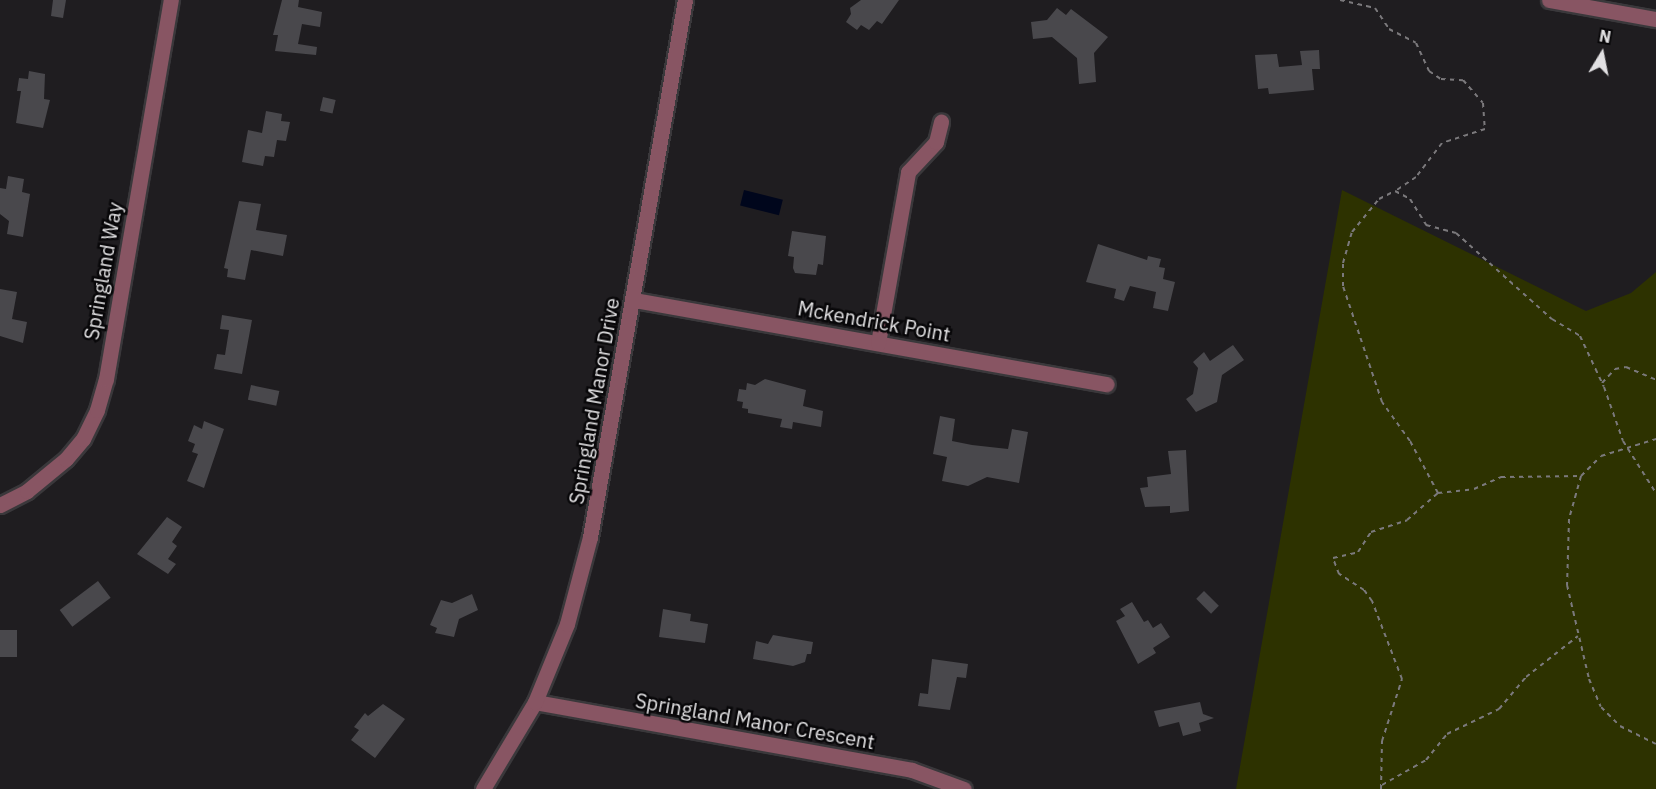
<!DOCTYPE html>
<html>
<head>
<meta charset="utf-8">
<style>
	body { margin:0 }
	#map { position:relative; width:1656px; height:789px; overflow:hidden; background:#1f1d20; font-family:"IBM Plex Sans",sans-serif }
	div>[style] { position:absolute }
	.green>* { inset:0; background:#2d3200 }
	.water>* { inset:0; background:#00061c; transform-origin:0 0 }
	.building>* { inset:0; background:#49484c; transform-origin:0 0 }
	.path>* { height:2px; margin-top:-1px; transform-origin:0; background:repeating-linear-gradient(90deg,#7b797c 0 4.5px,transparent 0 9px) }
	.roads { filter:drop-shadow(2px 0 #3a383b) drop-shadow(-2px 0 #3a383b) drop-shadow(0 2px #3a383b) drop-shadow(0 -2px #3a383b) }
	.minor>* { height:15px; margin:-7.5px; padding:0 7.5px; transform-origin:7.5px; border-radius:7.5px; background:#885563 }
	span { translate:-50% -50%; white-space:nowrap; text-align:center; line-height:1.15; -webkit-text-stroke:5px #080709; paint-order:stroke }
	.street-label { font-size:20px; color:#e1e0e2 }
	.north { position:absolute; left:1572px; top:24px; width:60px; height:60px; -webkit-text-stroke:4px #080709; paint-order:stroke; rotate:10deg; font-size:16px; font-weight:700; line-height:24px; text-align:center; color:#e1e0e2 }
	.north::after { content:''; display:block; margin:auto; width:21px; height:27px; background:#e1e0e2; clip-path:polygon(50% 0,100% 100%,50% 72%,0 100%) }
</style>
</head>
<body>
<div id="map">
	<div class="green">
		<div style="clip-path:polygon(1342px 190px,1586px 311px,1631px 293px,1656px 272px,1656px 789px,1236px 789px)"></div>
	</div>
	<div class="water">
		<div style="left:744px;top:190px;width:40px;height:16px;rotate:14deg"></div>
	</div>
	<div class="building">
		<div style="clip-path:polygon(53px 0,66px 0,63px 18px,51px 16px)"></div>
		<div style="clip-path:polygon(282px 0,299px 0,298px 7px,322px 12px,320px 27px,302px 24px,298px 44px,317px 47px,316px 55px,275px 51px,278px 35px,273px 35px)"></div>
		<div style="clip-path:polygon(861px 0,899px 0,882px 24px,877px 21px,869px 30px,861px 25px,857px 30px,846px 22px,851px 14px,850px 8px)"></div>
		<div style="clip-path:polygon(1057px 8px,1066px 15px,1071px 9px,1108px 37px,1094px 53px,1096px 82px,1079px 84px,1077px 58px,1052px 37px,1033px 39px,1031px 22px,1047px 20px)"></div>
		<div style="clip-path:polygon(1319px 50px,1320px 69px,1312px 69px,1314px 90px,1269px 94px,1268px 88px,1258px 89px,1255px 55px,1277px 54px,1279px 67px,1302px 65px,1300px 51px)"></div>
		<div style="clip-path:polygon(29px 71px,45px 74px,44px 99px,50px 100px,43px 128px,16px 123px,21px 91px,17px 91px,19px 78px,28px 79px)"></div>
		<div style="left:323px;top:97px;width:13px;height:14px;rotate:13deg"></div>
		<div style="clip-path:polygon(266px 111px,282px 114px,281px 121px,290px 122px,286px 141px,277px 140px,274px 157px,265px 156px,263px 166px,242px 162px,248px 130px,262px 133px)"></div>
		<div style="clip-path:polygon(8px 176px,24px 179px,22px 192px,30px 194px,23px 237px,7px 234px,9px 221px,0 214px,0 188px,6px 189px)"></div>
		<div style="clip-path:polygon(239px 201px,261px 204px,256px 230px,287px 235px,283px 256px,251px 250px,245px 280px,227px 277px,228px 269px,224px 268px)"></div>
		<div style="clip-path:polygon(792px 231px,826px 236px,823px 265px,818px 264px,816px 275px,795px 273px,793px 268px,794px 257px,788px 256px)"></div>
		<div style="clip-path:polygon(1098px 244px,1147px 260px,1148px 256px,1161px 259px,1159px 267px,1165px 268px,1163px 279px,1175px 282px,1168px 311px,1153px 308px,1156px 292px,1130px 286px,1124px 301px,1114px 298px,1116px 289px,1086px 282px)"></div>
		<div style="clip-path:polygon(0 289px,17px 292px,12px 319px,27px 322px,23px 343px,0 336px)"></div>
		<div style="clip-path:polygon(222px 315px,252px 320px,242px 374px,214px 369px,217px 354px,225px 355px,229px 330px,220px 329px)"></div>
		<div style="clip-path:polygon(1233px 345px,1244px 360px,1222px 375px,1217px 402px,1196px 412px,1186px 399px,1193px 394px,1198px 368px,1193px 362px,1204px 352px,1210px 361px)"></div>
		<div style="clip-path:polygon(765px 379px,806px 390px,803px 406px,823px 411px,821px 427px,793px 422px,792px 429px,780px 427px,782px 419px,748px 413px,748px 409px,742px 408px,743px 402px,737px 401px,739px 389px,746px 390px,747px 383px,755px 385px)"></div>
		<div style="left:251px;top:385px;width:29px;height:15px;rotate:12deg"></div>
		<div style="clip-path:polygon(940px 416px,955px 419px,952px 441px,972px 445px,1008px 449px,1012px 429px,1028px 432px,1019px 483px,987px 477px,968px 486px,942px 481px,947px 457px,933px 454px)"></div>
		<div style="clip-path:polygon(204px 421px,224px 429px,204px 488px,187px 481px,198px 454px,192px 452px,195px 444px,188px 441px,194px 425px,202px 429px)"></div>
		<div style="clip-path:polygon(1186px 450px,1189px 511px,1170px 513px,1170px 506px,1145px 507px,1140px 488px,1148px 487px,1147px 477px,1171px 474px,1168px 451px)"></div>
		<div style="clip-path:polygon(167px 517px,182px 527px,172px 542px,177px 546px,168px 559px,176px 564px,168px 574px,137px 554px)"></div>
		<div style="left:98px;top:581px;width:21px;height:48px;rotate:53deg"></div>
		<div style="left:1204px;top:591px;width:21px;height:11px;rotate:45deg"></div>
		<div style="clip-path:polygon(472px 594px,478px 610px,459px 619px,454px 637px,435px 633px,437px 628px,430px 625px,441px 600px,452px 603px)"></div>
		<div style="clip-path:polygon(1132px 602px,1144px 622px,1148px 620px,1153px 628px,1161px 623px,1170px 637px,1153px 648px,1156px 653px,1138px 664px,1116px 621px,1125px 616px,1120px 609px)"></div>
		<div style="clip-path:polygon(663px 609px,691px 614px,690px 621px,708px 624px,705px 643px,659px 637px)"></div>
		<div style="left:0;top:630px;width:17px;height:27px"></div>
		<div style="clip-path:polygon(773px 635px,813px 642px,811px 654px,807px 654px,805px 662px,793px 666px,753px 659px,756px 641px,768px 644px)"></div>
		<div style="clip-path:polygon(932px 659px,968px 664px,966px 678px,957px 677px,950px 710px,918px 706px,920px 693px,928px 694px)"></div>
		<div style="clip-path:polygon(1200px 702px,1203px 714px,1214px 718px,1199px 723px,1201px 731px,1183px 736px,1179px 722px,1159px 727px,1154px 711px)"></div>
		<div style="clip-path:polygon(383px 704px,405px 719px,375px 758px,351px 740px,359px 730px,354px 727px,365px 713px,368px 716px)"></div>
	</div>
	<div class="path">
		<div style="left:1340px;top:0;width:36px;rotate:13deg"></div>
		<div style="left:1375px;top:8px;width:25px;rotate:56deg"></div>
		<div style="left:1389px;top:29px;width:30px;rotate:27deg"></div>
		<div style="left:1416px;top:43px;width:31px;rotate:65deg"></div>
		<div style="left:1429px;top:71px;width:14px;rotate:34deg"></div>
		<div style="left:1441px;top:79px;width:22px;rotate:3deg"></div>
		<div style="left:1463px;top:80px;width:30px;rotate:49deg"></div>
		<div style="left:1483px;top:103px;width:26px;rotate:86deg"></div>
		<div style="left:1485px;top:129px;width:45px;rotate:162deg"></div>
		<div style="left:1442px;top:143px;width:43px;rotate:127.4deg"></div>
		<div style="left:1416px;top:177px;width:25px;rotate:146deg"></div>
		<div style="left:1602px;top:383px;width:19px;rotate:-47deg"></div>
		<div style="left:1615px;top:369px;width:11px;rotate:-10deg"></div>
		<div style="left:1626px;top:367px;width:33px;rotate:23deg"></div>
		<div style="left:1581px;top:476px;width:45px;rotate:105.6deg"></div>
		<div style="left:1569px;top:519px;width:66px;rotate:91.7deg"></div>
		<div style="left:1567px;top:585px;width:97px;rotate:76.8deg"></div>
		<div style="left:1589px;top:679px;width:30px;rotate:67deg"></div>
		<div style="left:1601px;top:707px;width:27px;rotate:45deg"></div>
		<div style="left:1620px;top:726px;width:40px;rotate:26.6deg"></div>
		<div style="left:1438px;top:493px;width:59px;rotate:-118.3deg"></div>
		<div style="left:1410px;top:441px;width:48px;rotate:-125.7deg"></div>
		<div style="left:1382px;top:402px;width:122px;rotate:-108.6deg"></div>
		<div style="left:1343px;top:286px;width:23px;rotate:-90deg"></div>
		<div style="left:1343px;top:263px;width:32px;rotate:-74deg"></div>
		<div style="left:1352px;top:232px;width:43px;rotate:-50.7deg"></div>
		<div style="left:1379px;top:199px;width:18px;rotate:-27deg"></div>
		<div style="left:1395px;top:191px;width:17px;rotate:28deg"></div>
		<div style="left:1410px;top:199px;width:31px;rotate:58deg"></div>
		<div style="left:1426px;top:225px;width:31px;rotate:15deg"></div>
		<div style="left:1456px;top:233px;width:129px;rotate:41.9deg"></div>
		<div style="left:1552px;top:319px;width:33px;rotate:31deg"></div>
		<div style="left:1580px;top:336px;width:56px;rotate:64.8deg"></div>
		<div style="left:1604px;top:387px;width:57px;rotate:70.6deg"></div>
		<div style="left:1623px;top:441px;width:62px;rotate:57.6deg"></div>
		<div style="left:1382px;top:785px;width:51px;rotate:-29.6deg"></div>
		<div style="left:1426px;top:760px;width:33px;rotate:-51deg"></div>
		<div style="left:1447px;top:734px;width:58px;rotate:-25.7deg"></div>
		<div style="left:1499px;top:709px;width:42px;rotate:-49.8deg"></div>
		<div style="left:1526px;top:677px;width:66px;rotate:-38.3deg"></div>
		<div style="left:1381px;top:789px;width:48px;rotate:-88.8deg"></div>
		<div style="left:1382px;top:741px;width:65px;rotate:-72.1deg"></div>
		<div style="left:1402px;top:679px;width:84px;rotate:-111deg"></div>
		<div style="left:1372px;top:601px;width:14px;rotate:-126deg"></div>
		<div style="left:1364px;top:590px;width:30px;rotate:-147deg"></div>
		<div style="left:1339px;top:574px;width:17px;rotate:-111deg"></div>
		<div style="left:1333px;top:558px;width:26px;rotate:-13deg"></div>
		<div style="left:1358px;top:552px;width:24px;rotate:-57deg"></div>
		<div style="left:1371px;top:532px;width:38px;rotate:-18deg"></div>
		<div style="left:1407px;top:520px;width:41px;rotate:-41.1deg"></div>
		<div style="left:1438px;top:493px;width:36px;rotate:-6deg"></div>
		<div style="left:1474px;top:489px;width:30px;rotate:-24deg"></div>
		<div style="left:1501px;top:477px;width:80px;rotate:-0.7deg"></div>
		<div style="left:1581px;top:476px;width:28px;rotate:-45deg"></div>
		<div style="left:1601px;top:456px;width:58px;rotate:-17.2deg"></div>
	</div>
	<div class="roads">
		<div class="minor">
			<div style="left:1549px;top:0;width:109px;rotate:10.1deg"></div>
			<div style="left:634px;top:300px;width:480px;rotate:10.1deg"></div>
			<div style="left:878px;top:343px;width:174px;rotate:-80deg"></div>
			<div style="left:908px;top:172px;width:41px;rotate:-47deg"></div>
			<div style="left:936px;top:142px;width:21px;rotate:-76deg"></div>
			<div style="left:0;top:505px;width:30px;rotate:-27deg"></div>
			<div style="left:27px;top:491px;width:50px;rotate:-39.4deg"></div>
			<div style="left:66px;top:459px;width:26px;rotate:-50deg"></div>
			<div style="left:83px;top:439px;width:32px;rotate:-64deg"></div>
			<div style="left:97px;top:410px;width:32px;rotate:-74deg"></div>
			<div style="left:106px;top:379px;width:385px;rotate:-80.3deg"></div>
			<div style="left:535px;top:702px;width:383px;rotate:10.2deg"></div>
			<div style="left:912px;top:770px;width:55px;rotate:20.1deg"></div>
			<div style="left:483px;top:789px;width:101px;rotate:-59.1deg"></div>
			<div style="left:535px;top:702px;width:84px;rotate:-67.7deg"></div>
			<div style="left:567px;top:624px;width:90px;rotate:-75.2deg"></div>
			<div style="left:590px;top:537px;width:545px;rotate:-79.97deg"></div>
		</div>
	</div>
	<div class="street-label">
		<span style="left:103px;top:271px;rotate:-80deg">Springland Way</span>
		<span style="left:874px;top:321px;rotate:10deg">Mckendrick Point</span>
		<span style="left:594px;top:401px;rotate:-80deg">Springland Manor Drive</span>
		<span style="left:755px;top:721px;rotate:10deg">Springland Manor Crescent</span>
	</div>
	<div class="north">N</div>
</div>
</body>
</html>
